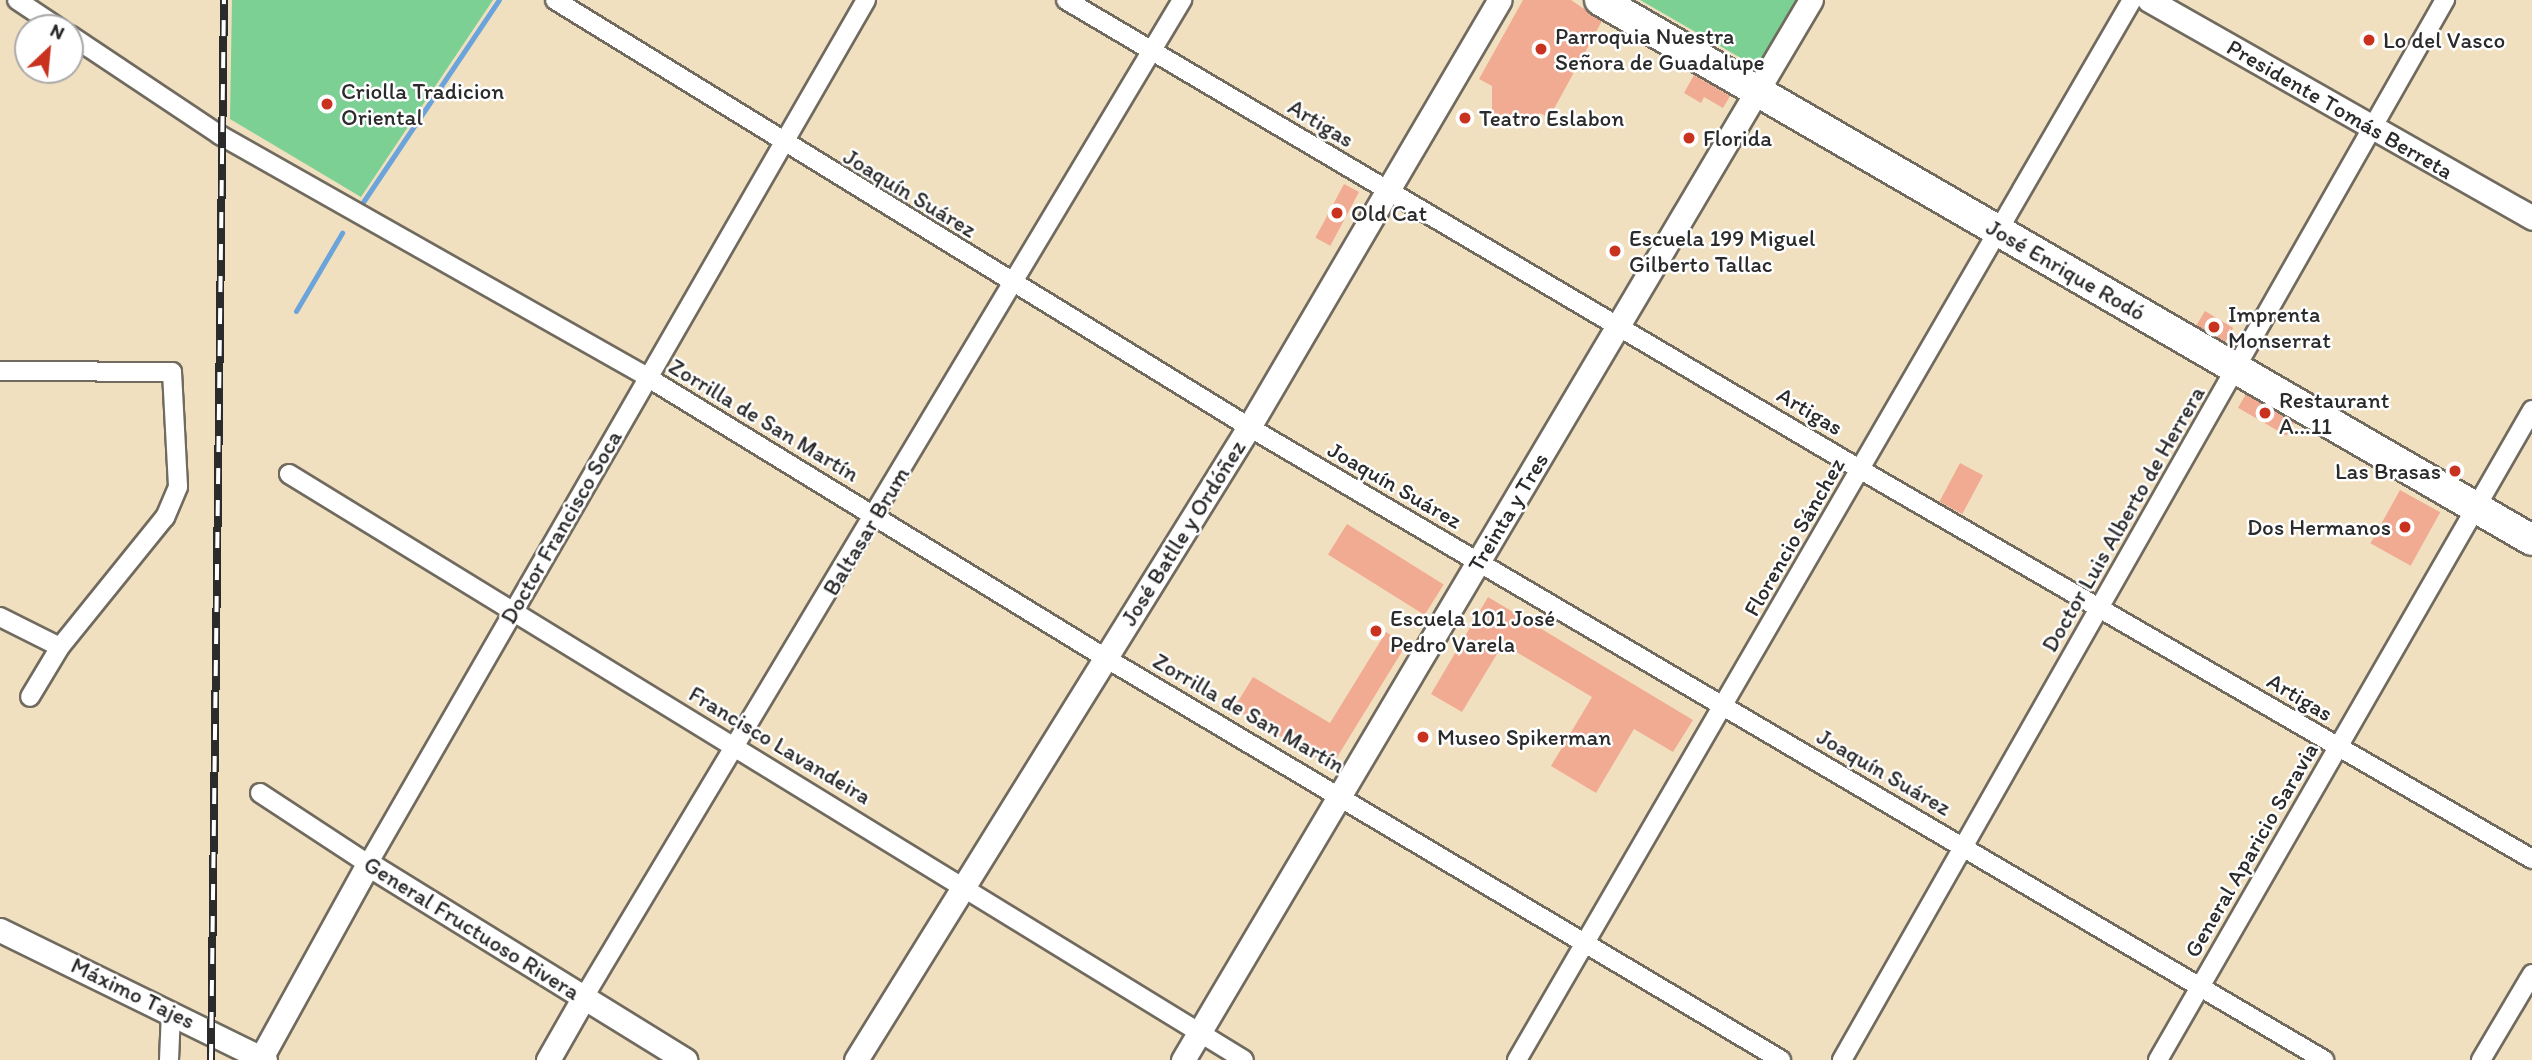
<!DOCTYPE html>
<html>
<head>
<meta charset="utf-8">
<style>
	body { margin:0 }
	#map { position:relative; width:2532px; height:1060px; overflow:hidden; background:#f1e0c0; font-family:Itim,sans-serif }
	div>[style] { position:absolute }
	.green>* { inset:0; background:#7cd094 }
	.stream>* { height:5px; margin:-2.5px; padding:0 2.5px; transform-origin:2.5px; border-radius:2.5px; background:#6aa4da }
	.building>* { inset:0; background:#f1ab92; transform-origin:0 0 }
	.roads { filter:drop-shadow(2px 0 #706a5f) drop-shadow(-2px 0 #706a5f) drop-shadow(0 2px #706a5f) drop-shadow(0 -2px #706a5f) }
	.minor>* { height:18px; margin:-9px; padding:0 9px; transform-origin:9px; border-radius:9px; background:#fff }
	.tertiary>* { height:23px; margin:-11.5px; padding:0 11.5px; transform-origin:11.5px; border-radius:11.5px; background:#fff }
	.trunk>* { height:30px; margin:-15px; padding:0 15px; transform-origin:15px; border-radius:15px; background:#fff }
	.rail>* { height:8px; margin-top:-4px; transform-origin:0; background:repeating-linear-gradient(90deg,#fff 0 16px,#2b2b2b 0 32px); box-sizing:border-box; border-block:2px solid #2b2b2b }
	.dots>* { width:19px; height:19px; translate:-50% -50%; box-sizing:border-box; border:4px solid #fff; border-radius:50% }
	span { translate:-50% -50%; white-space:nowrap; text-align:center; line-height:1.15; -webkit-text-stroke:5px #fff; paint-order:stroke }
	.poi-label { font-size:23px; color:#2b2b2b }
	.left { translate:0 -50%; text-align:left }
	.right { translate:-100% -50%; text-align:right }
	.street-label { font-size:23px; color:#2b2b2b }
	.north { position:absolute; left:14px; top:14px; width:70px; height:70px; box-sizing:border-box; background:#fff; border:2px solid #aaa; border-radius:50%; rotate:26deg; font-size:19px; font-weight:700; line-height:28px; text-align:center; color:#2b2b2b }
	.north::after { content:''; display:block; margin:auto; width:24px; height:32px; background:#c8321e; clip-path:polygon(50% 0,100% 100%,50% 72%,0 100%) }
</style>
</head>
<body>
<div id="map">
	<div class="green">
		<div style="clip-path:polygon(232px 0,493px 0,361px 197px,230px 119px)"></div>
		<div style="clip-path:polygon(1640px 0,1799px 0,1760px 69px)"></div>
	</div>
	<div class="stream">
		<div style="left:361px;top:205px;width:247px;rotate:-56.1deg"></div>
		<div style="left:296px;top:311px;width:91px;rotate:-59.5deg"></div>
	</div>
	<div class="building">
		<div style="clip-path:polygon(1523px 0,1571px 0,1602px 21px,1549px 118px,1540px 113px,1522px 126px,1499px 119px,1492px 110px,1492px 86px,1479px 79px)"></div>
		<div style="clip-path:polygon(1694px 75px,1730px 96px,1723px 108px,1704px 97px,1701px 103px,1684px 93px)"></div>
		<div style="left:1344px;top:184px;width:17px;height:61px;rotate:28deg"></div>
		<div style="left:2205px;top:311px;width:33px;height:17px;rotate:31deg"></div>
		<div style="left:2246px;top:394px;width:56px;height:16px;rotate:30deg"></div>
		<div style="left:1960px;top:463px;width:26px;height:44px;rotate:28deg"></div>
		<div style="left:2400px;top:490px;width:46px;height:61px;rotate:29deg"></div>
		<div style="left:1347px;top:524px;width:114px;height:36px;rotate:32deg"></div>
		<div style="clip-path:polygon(1488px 597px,1693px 720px,1673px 752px,1634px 729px,1596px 793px,1551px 766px,1592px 697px,1503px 644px,1462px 712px,1431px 694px)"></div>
		<div style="clip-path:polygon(1386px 632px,1406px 645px,1331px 767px,1234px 708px,1253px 677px,1330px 723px)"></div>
	</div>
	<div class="roads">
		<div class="minor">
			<div style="left:17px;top:0;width:50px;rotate:33.7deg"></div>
			<div style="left:555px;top:0;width:815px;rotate:31.6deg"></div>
			<div style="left:1249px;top:427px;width:1248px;rotate:30.49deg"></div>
			<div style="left:1066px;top:0;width:924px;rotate:30.59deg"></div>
			<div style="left:1861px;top:470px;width:776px;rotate:30.1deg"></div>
			<div style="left:70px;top:35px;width:180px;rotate:33.7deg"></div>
			<div style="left:220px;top:135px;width:491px;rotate:29.5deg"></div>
			<div style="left:647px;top:377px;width:536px;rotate:31.5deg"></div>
			<div style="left:1104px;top:657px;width:788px;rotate:30.76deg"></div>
			<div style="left:0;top:371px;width:172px;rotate:0.3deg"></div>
			<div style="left:172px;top:372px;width:115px;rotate:87deg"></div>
			<div style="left:178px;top:487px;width:33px;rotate:113deg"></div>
			<div style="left:165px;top:517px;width:167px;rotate:128.9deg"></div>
			<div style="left:60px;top:647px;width:58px;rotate:121deg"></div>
			<div style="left:289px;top:474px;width:1120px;rotate:31.53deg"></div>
			<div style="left:0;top:617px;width:67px;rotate:26.6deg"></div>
			<div style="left:260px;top:793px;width:129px;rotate:33.3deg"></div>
			<div style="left:368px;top:864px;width:997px;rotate:-60.04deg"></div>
			<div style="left:584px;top:997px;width:1163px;rotate:-59.04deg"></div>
			<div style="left:169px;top:1060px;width:48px;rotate:-87.6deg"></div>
			<div style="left:1517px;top:1060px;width:1225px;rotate:-59.88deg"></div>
			<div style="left:1842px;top:1060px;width:1220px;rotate:-60.37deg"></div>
			<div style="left:2158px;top:1060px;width:750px;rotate:-60.08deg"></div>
			<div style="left:2481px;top:1060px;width:100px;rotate:-59.3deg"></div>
		</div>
		<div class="tertiary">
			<div style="left:2149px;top:0;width:441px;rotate:29.6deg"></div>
			<div style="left:0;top:930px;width:295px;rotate:26.1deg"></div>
			<div style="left:261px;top:1058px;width:222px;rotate:-61.1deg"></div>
			<div style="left:368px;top:864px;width:373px;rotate:31.7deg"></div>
			<div style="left:548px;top:1060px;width:73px;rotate:-60.3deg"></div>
			<div style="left:856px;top:1060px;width:745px;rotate:-58.17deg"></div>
			<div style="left:1249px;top:427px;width:495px;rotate:-59.6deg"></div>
			<div style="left:1183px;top:1060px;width:1232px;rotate:-59.36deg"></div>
		</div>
		<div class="trunk">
			<div style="left:1600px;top:0;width:1077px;rotate:30.09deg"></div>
		</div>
	</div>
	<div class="rail">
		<div style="left:211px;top:1060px;width:1060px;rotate:-89.3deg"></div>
	</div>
	<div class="dots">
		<div style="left:2369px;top:40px;background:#c8321e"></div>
		<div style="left:1541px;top:49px;background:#c8321e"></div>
		<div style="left:327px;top:104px;background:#c8321e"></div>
		<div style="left:1465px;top:118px;background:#c8321e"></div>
		<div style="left:1689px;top:138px;background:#c8321e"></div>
		<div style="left:1337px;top:213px;background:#c8321e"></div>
		<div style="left:1615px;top:251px;background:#c8321e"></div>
		<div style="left:2214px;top:327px;background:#c8321e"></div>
		<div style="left:2265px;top:413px;background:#c8321e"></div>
		<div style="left:2455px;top:471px;background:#c8321e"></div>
		<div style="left:2405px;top:527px;background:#c8321e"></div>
		<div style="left:1376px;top:631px;background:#c8321e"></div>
		<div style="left:1423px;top:737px;background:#c8321e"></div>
	</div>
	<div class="poi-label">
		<span class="left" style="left:1555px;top:49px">Parroquia Nuestra<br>Señora de Guadalupe</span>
		<span class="left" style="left:2383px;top:40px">Lo del Vasco</span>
		<span class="left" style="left:341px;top:104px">Criolla Tradicion<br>Oriental</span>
		<span class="left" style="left:1479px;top:118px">Teatro Eslabon</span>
		<span class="left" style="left:1703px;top:138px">Florida</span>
		<span class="left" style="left:1351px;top:213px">Old Cat</span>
		<span class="left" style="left:1629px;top:251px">Escuela 199 Miguel<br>Gilberto Tallac</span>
		<span class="left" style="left:2228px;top:327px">Imprenta<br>Monserrat</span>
		<span class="left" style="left:2279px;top:413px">Restaurant<br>A...11</span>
		<span class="right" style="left:2441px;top:471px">Las Brasas</span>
		<span class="right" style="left:2391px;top:527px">Dos Hermanos</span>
		<span class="left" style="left:1390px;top:631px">Escuela 101 José<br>Pedro Varela</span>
		<span class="left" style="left:1437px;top:737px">Museo Spikerman</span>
	</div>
	<div class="street-label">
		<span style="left:2340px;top:109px;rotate:30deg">Presidente Tomás Berreta</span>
		<span style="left:1321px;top:123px;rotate:31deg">Artigas</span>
		<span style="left:910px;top:193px;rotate:31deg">Joaquín Suárez</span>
		<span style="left:2066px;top:270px;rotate:30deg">José Enrique Rodó</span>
		<span style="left:1810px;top:411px;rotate:31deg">Artigas</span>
		<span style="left:764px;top:420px;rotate:31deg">Zorrilla de San Martín</span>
		<span style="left:1395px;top:485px;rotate:30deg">Joaquín Suárez</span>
		<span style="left:1508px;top:512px;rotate:-59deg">Treinta y Tres</span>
		<span style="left:2123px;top:519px;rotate:-60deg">Doctor Luis Alberto de Herrera</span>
		<span style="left:561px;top:527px;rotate:-60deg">Doctor Francisco Soca</span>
		<span style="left:866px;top:531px;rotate:-59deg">Baltasar Brum</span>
		<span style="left:1183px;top:533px;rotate:-58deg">José Batlle y Ordóñez</span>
		<span style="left:1794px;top:537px;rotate:-60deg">Florencio Sánchez</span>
		<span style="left:2300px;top:697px;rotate:31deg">Artigas</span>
		<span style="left:1249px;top:713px;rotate:30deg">Zorrilla de San Martín</span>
		<span style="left:780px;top:745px;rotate:31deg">Francisco Lavandeira</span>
		<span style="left:1884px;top:772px;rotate:30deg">Joaquín Suárez</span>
		<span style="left:2251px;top:850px;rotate:-60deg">General Aparicio Saravia</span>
		<span style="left:472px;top:928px;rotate:32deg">General Fructuoso Rivera</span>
		<span style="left:133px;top:993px;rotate:26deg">Máximo Tajes</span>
	</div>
	<div class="north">N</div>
</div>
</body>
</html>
